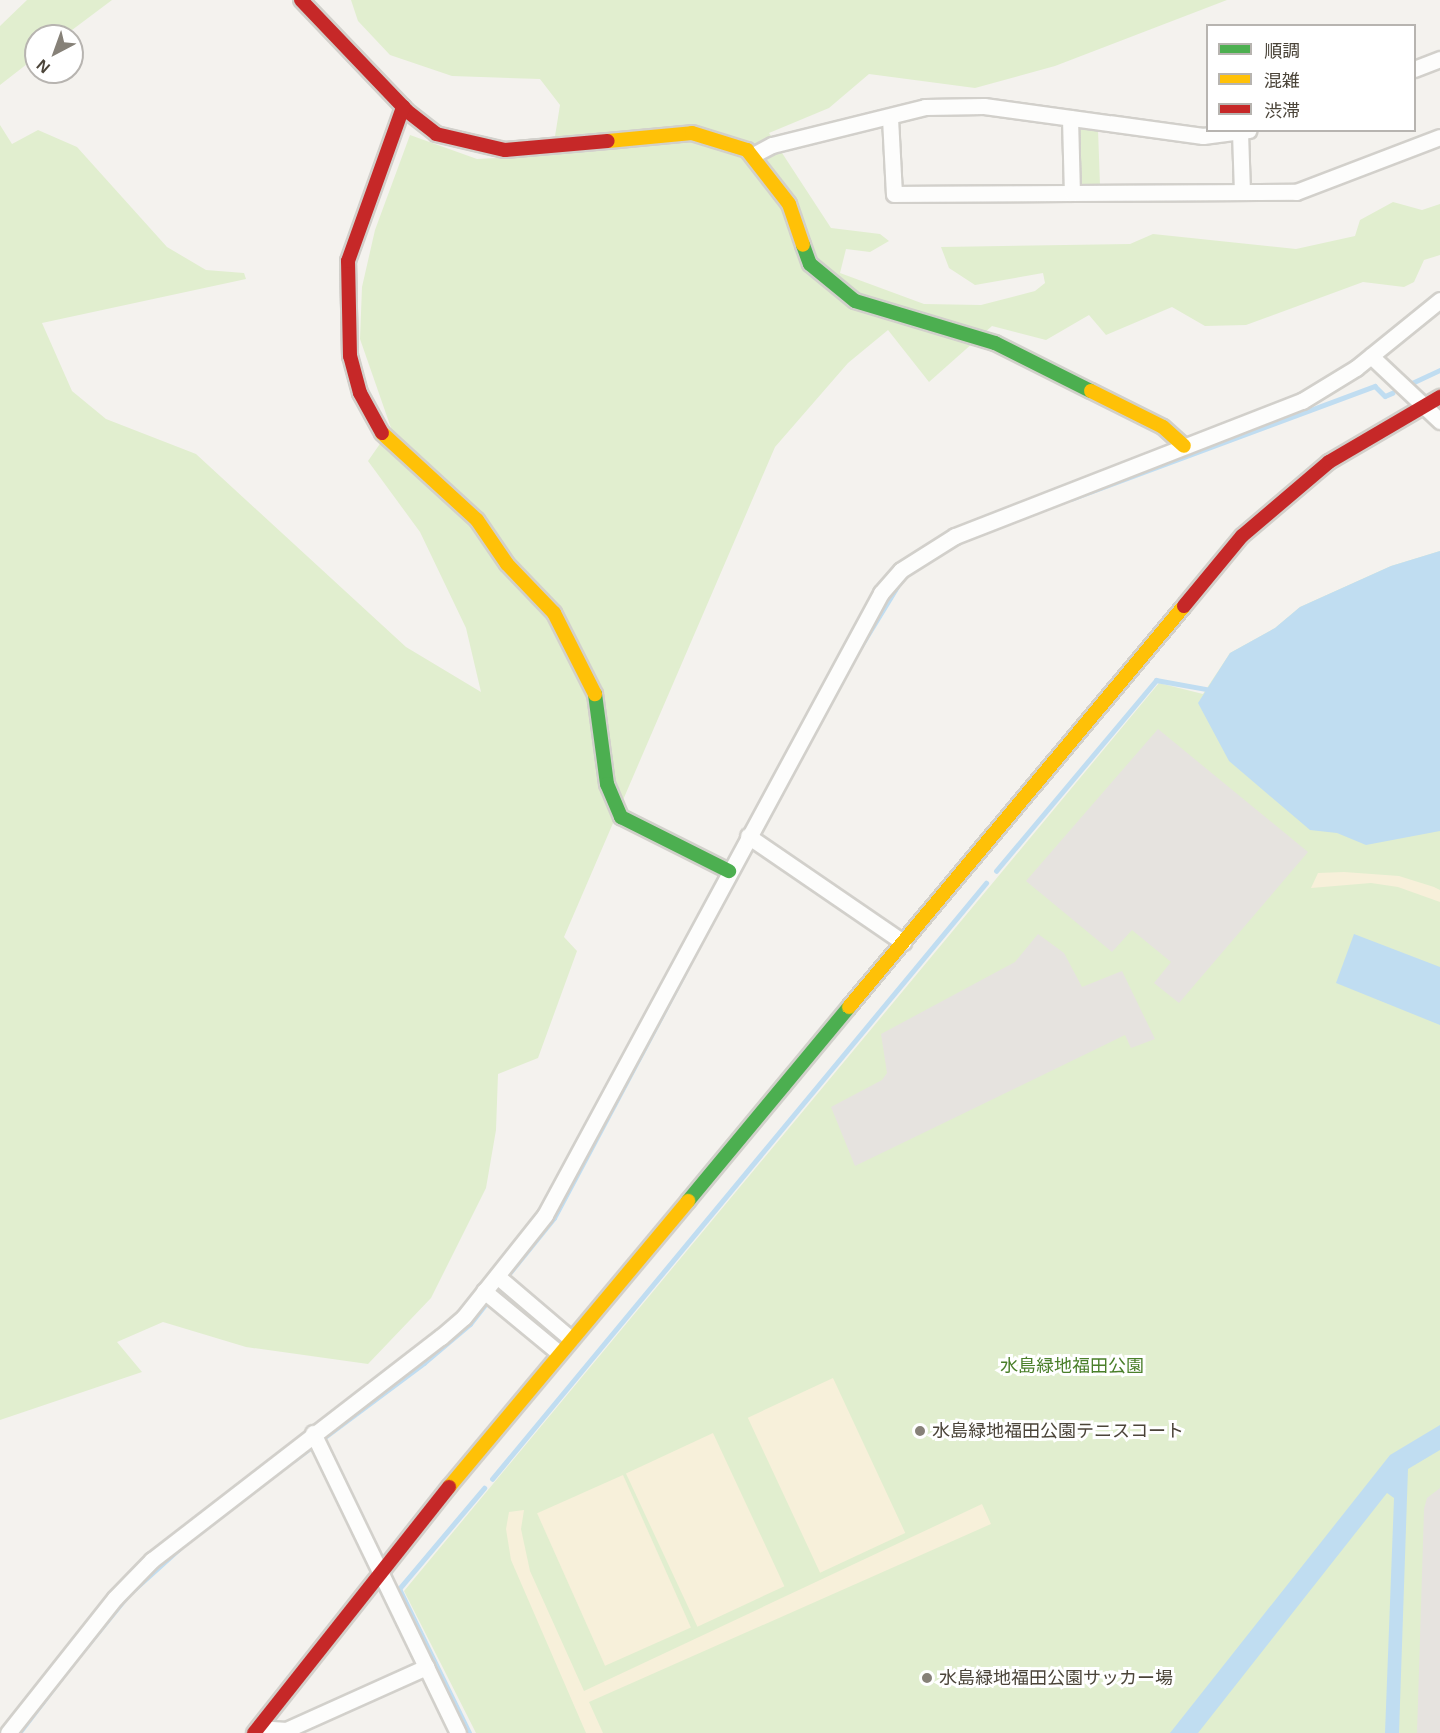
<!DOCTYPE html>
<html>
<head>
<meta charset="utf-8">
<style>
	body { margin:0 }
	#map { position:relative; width:1440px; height:1733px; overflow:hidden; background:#f4f2ee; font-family:Helvetica,"Noto Sans JP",sans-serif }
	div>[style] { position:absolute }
	.green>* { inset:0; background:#e1eecf }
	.sand>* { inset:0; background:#f7f0da; transform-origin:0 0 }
	.parking>* { inset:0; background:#e6e3df }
	.water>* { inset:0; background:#c0ddf1 }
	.stream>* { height:4.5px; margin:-2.25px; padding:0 2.25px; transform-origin:2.25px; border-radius:2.25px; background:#c0ddf1 }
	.roads { filter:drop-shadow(2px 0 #d2d0cb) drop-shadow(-2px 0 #d2d0cb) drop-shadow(0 2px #d2d0cb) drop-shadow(0 -2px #d2d0cb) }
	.street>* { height:15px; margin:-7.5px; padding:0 7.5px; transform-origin:7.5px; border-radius:7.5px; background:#fdfdfc }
	.fast>* { height:14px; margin:-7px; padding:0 7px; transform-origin:7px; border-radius:7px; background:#4caf50 }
	.slow>* { height:14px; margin:-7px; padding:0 7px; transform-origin:7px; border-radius:7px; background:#ffc107 }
	.jam>* { height:14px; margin:-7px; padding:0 7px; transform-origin:7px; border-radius:7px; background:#c62828 }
	.dots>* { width:16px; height:16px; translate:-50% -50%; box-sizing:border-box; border:3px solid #fff; border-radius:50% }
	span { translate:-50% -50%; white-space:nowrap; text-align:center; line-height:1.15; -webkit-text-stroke:6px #fff; paint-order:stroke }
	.park-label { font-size:18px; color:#4a7f2a }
	.poi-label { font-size:18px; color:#4b4439 }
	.left { translate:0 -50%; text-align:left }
	.legend { position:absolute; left:1206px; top:24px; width:210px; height:108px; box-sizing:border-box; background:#fff; border:2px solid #b7b4b0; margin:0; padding:8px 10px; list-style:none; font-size:18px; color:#4b4439 }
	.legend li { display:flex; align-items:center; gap:12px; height:30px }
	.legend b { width:30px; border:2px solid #b7b4b0 }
	.north { position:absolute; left:24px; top:24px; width:60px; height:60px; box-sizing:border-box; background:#fff; border:2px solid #b7b4b0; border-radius:50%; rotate:221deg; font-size:16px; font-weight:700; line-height:24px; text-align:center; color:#4b4439 }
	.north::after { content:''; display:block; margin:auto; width:21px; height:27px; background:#868178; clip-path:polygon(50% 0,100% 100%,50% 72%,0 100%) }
</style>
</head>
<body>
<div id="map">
	<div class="green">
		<div style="clip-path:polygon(27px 0,112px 0,64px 36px,36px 36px,36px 57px,0 85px,0 26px)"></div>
		<div style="clip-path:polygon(351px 0,1227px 0,1055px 66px,975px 88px,869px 74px,829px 108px,769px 133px,831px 228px,880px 234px,889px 241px,870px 252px,846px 249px,840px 273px,924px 304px,981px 305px,1035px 291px,1045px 283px,1043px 273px,975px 285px,949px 268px,941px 247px,1130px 244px,1153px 234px,1296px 249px,1355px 236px,1360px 220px,1393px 202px,1422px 210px,1440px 204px,1440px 255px,1424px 260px,1414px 282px,1404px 287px,1363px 282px,1246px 325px,1205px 326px,1172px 307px,1106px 335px,1089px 315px,1046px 340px,992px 326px,929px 382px,888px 330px,848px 363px,775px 447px,564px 937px,577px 951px,538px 1058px,498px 1074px,496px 1130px,486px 1188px,431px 1298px,368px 1364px,246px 1347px,163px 1322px,117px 1342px,142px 1372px,0 1420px,0 125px,12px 144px,38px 130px,77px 147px,167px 247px,206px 270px,244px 273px,246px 279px,42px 323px,72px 391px,106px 419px,196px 454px,406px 647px,481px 692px,466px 628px,420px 532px,368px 461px,391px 428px,360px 339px,362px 287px,375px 230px,410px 135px,477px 159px,552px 155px,560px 105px,540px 79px,452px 76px,390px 55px,358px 21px)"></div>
		<div style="clip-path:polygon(1081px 126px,1098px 129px,1100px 186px,1084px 186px,1077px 180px,1075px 132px)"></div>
		<div style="clip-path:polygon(1440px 551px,1440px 1733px,476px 1733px,404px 1591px,1159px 683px,1203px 694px,1230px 653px,1275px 628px,1300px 607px,1391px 566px)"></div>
	</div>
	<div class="sand">
		<div style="clip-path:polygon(1344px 872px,1399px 876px,1434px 887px,1440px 890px,1440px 902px,1398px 887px,1371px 883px,1311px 888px,1318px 873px)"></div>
		<div style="left:833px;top:1378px;width:171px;height:94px;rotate:65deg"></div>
		<div style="left:713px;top:1433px;width:169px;height:96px;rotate:65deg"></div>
		<div style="left:623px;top:1475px;width:167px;height:94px;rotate:66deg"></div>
		<div style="clip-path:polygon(982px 1504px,991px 1524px,589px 1702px,603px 1733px,586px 1733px,511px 1560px,506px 1529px,509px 1512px,524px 1510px,521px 1529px,530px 1571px,584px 1691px)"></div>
	</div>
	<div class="parking">
		<div style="clip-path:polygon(1158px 729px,1308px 852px,1179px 1003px,1154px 983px,1171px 962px,1132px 930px,1112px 952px,1026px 881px)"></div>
		<div style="clip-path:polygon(1038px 934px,1064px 953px,1082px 987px,1122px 971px,1155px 1039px,1131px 1048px,1125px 1035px,855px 1166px,831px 1107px,882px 1080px,887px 1073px,881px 1034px,1015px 962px)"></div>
		<div style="clip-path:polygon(1440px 1488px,1440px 1733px,1417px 1733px,1424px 1509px,1427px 1498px)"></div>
	</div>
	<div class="water">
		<div style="clip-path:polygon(1440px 551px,1440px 831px,1366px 845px,1337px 833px,1310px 830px,1229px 761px,1198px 703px,1230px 653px,1275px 628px,1300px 607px,1391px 566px)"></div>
		<div style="clip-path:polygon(1354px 934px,1440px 967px,1440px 1025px,1336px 983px)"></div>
		<div style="clip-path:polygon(1440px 1425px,1440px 1450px,1408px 1469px,1399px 1733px,1385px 1733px,1394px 1498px,1387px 1493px,1198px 1733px,1170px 1733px,1390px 1455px)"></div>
	</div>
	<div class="stream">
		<div style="left:1412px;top:383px;width:31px;rotate:-25deg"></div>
		<div style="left:1071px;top:499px;width:324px;rotate:-20.4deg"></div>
		<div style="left:1375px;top:386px;width:14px;rotate:45deg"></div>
		<div style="left:1385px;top:396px;width:8px;rotate:-23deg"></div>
		<div style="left:856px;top:654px;width:84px;rotate:-58.6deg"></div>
		<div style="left:996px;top:871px;width:249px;rotate:-50deg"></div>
		<div style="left:1156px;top:680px;width:51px;rotate:10.2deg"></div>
		<div style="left:508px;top:1275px;width:73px;rotate:-51.1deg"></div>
		<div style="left:554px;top:1218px;width:283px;rotate:-62deg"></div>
		<div style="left:497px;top:1288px;width:66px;rotate:40.7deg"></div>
		<div style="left:294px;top:1460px;width:162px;rotate:-36.7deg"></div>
		<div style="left:424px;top:1363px;width:60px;rotate:-40.3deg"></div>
		<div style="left:470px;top:1324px;width:28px;rotate:-52deg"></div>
		<div style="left:492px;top:1479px;width:774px;rotate:-50.35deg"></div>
		<div style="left:85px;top:1648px;width:68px;rotate:-50.9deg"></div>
		<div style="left:128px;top:1595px;width:70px;rotate:-42.1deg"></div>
		<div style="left:19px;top:1733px;width:69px;rotate:-52.6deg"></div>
		<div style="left:469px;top:1733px;width:160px;rotate:-115.9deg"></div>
		<div style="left:399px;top:1589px;width:132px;rotate:-49.9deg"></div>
	</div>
	<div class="roads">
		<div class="street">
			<div style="left:1414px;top:69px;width:28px;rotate:-21deg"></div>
			<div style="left:890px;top:118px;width:76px;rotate:87deg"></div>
			<div style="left:894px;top:194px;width:402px;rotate:-0.3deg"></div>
			<div style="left:1296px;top:192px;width:154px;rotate:-20.9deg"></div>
			<div style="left:1070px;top:118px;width:75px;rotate:88.5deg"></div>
			<div style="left:1240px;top:132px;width:60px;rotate:88.1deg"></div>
			<div style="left:753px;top:155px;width:21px;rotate:-28deg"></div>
			<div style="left:772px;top:145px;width:158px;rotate:-13.9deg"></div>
			<div style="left:925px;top:107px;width:59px;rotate:-1deg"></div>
			<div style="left:984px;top:106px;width:221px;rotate:7.8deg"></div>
			<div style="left:1203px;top:136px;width:46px;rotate:-7.4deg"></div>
			<div style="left:1371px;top:356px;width:95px;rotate:43.3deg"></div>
			<div style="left:748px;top:836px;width:188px;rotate:34.4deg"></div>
			<div style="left:497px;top:1276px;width:97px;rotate:40.4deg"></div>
			<div style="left:484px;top:1291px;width:97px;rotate:39.6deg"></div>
			<div style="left:313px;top:1433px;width:333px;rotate:64.2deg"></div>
			<div style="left:258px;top:1728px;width:28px;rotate:4deg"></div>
			<div style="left:286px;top:1730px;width:154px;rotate:-24.2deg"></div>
			<div style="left:8px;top:1733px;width:172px;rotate:-51.6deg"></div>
			<div style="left:115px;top:1598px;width:53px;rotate:-45.8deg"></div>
			<div style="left:152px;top:1560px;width:365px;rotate:-37.7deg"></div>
			<div style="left:441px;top:1337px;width:30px;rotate:-41deg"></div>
			<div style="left:464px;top:1317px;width:130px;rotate:-51.5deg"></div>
			<div style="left:545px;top:1215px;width:707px;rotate:-61.62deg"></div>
			<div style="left:881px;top:593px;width:30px;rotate:-49deg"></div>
			<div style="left:901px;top:570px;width:64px;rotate:-32.2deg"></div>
			<div style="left:955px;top:536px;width:372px;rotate:-21.3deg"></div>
			<div style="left:1302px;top:401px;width:63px;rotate:-31.4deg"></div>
			<div style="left:1356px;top:368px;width:108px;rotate:-39deg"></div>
		</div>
		<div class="fast">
			<div style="left:803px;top:245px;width:20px;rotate:70deg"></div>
			<div style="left:810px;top:264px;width:58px;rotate:39.4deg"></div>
			<div style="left:855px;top:301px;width:146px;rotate:16.7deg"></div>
			<div style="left:995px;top:343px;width:107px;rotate:26.6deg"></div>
			<div style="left:595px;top:694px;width:91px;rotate:82.4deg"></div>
			<div style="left:607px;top:784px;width:36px;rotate:67deg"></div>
			<div style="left:621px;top:817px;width:121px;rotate:26.6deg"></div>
			<div style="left:688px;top:1201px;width:252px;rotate:-50.3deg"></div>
		</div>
		<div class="slow">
			<div style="left:608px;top:141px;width:84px;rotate:-5.4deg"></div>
			<div style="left:692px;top:133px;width:58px;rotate:17.2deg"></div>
			<div style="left:747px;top:150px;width:68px;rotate:52.1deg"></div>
			<div style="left:789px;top:204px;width:43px;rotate:71.1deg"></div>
			<div style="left:1091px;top:391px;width:80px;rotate:26.6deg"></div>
			<div style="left:1163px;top:427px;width:28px;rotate:42deg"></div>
			<div style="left:382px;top:433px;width:129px;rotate:42.5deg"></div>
			<div style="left:477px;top:520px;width:53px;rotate:55.7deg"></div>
			<div style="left:507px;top:564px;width:68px;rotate:46.2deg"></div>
			<div style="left:554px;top:613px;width:91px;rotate:63.2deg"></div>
			<div style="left:849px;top:1007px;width:523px;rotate:-50.12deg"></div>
			<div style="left:449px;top:1487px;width:373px;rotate:-50.1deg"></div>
		</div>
		<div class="jam">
			<div style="left:301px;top:0;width:153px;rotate:46.3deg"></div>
			<div style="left:407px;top:111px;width:37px;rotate:38deg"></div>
			<div style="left:436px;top:134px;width:71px;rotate:13.1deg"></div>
			<div style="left:505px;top:150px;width:103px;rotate:-5deg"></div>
			<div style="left:382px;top:433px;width:46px;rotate:-118.8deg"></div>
			<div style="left:360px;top:393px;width:38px;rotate:-105deg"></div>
			<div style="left:350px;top:356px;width:95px;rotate:-91.2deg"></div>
			<div style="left:348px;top:261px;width:164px;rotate:-70.3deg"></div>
			<div style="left:1184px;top:606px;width:91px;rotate:-50.4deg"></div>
			<div style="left:1242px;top:536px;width:114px;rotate:-40.4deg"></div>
			<div style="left:1329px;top:462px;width:129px;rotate:-30.4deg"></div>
			<div style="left:254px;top:1733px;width:314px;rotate:-51.6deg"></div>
		</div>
	</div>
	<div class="dots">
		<div style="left:920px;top:1431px;background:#868178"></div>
		<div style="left:927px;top:1678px;background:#868178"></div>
	</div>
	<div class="park-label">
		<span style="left:1072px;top:1366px">水島緑地福田公園</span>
	</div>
	<div class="poi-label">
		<span class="left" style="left:932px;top:1431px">水島緑地福田公園テニスコート</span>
		<span class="left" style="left:939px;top:1678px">水島緑地福田公園サッカー場</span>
	</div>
	<ul class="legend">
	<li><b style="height:8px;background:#4caf50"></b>順調</li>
	<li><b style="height:8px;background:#ffc107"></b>混雑</li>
	<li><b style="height:8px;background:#c62828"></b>渋滞</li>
	</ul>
	<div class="north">N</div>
</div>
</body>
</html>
